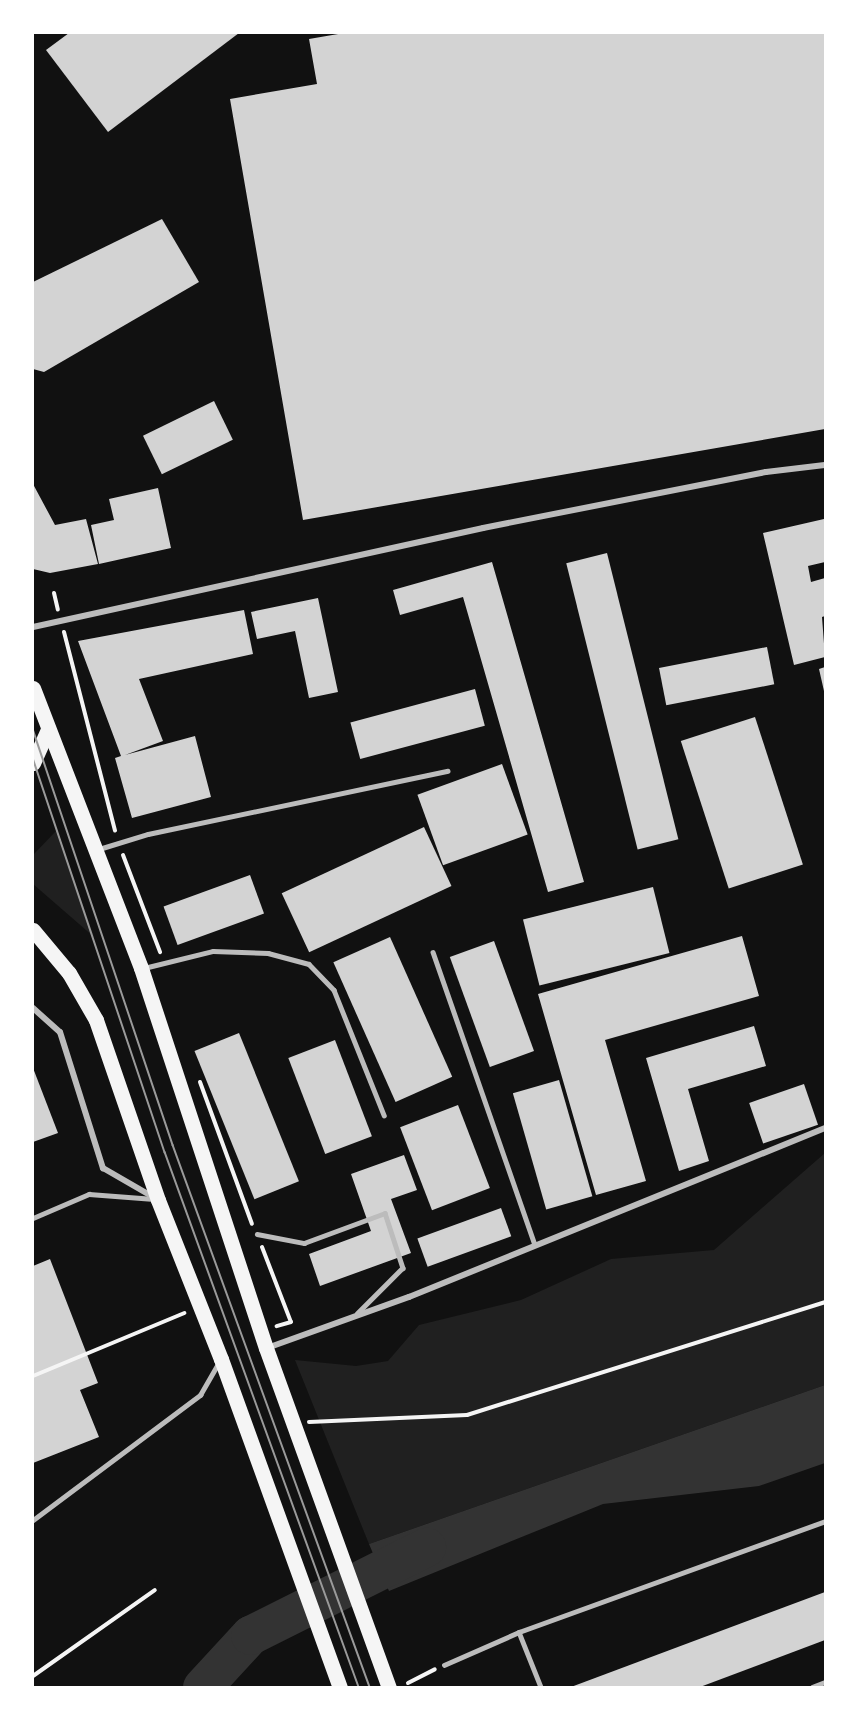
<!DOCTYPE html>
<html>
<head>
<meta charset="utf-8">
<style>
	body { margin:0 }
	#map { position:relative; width:858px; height:1720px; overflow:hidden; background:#111; font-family:"DejaVu Sans",sans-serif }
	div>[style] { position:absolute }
	.green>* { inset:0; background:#202020 }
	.water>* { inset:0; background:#333 }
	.river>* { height:39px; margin:-19.5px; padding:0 19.5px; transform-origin:19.5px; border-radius:19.5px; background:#333 }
	.building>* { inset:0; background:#d3d3d3; transform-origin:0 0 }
	.path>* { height:4px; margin:-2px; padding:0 2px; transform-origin:2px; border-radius:2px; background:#f5f5f5 }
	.service>* { height:4.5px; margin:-2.25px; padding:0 2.25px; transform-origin:2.25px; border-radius:2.25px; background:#bcbcbc }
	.minor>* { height:6px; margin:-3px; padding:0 3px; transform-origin:3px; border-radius:3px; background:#bcbcbc }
	.primary>* { height:15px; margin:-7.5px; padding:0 7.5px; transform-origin:7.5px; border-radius:7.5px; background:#f5f5f5 }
	.tram>* { height:1.5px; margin:-0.75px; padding:0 0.75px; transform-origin:0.75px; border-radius:0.75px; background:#9a9a9a }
	span { translate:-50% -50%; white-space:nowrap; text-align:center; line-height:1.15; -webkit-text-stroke:6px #fff; paint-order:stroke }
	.frame { position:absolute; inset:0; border:34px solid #fff; pointer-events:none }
</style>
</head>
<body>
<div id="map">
	<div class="green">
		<div style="clip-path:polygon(57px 830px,94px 937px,33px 884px,33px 855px)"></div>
		<div style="clip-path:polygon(825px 1153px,825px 1385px,369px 1544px,295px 1360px,356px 1366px,388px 1361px,419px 1325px,521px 1300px,611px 1259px,714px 1250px)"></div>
	</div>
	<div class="water">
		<div style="clip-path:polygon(825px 1385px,825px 1463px,759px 1486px,603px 1504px,389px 1591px,369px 1544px)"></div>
	</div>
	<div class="river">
		<div style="left:202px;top:1687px;width:71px;rotate:-47.3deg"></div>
		<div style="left:250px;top:1635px;width:197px;rotate:-26.6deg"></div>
	</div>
	<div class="building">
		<div style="clip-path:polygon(69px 33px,239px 33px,108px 132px,46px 50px)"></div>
		<div style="clip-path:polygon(344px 33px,825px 33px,825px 429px,303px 520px,230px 99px,317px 84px,309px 39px)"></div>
		<div style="clip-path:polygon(162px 219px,199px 282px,44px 372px,33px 369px,33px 282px)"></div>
		<div style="left:214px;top:401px;width:43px;height:79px;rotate:64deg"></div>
		<div style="clip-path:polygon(33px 484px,55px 525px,86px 519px,98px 564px,50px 573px,33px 569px)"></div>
		<div style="clip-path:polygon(158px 488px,171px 548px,99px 564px,91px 525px,114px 520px,109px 499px)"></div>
		<div style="clip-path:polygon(824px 519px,825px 562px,808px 566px,811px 582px,825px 578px,825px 616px,822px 617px,825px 657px,794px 665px,763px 533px)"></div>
		<div style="left:607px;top:553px;width:295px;height:42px;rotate:76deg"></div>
		<div style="clip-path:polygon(492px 562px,584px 882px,548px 892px,463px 597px,400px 615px,393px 590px)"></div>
		<div style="clip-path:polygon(318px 598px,338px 692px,309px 698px,295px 631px,257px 639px,251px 612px)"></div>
		<div style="clip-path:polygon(244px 610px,253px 654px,139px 679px,163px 741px,125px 755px,195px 736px,211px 797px,132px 818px,115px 758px,121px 756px,78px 641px)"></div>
		<div style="left:767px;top:647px;width:38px;height:110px;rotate:79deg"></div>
		<div style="clip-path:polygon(825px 667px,825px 691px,824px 691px,819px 669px)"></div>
		<div style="left:475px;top:689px;width:38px;height:129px;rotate:75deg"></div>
		<div style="left:755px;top:717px;width:155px;height:78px;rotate:72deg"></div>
		<div style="left:502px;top:764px;width:75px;height:90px;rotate:70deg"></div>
		<div style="left:424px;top:827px;width:65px;height:157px;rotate:65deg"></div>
		<div style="left:250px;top:875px;width:41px;height:92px;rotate:70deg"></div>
		<div style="left:653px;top:887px;width:68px;height:134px;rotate:76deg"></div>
		<div style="clip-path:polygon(742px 936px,759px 996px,605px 1040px,646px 1181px,596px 1195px,538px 994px)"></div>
		<div style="left:390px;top:937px;width:153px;height:62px;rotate:66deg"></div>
		<div style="left:494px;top:941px;width:117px;height:47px;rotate:70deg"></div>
		<div style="clip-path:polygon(754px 1026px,766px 1066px,688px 1089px,709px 1161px,679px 1171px,646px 1058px)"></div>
		<div style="left:239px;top:1033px;width:160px;height:48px;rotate:68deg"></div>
		<div style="left:335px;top:1040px;width:103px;height:50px;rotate:69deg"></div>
		<div style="clip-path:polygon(33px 1068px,58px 1133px,33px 1142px)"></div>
		<div style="left:559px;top:1080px;width:121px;height:48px;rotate:74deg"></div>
		<div style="left:804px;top:1084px;width:43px;height:58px;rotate:71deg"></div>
		<div style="left:458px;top:1105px;width:89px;height:62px;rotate:69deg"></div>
		<div style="clip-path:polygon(404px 1155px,417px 1190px,391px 1199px,411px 1253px,320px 1286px,309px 1254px,371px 1231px,351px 1174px)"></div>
		<div style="left:501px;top:1208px;width:30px;height:89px;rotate:70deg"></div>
		<div style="clip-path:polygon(50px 1259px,98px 1383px,80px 1390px,99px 1437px,33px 1463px,33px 1266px)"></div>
		<div style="clip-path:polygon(825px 1592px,825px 1640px,700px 1687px,571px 1687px)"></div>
	</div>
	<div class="path">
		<div style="left:54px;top:593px;width:17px;rotate:77deg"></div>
		<div style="left:64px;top:632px;width:205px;rotate:75.6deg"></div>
		<div style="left:123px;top:855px;width:104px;rotate:69.1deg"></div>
		<div style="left:200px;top:1082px;width:151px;rotate:69.9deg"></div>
		<div style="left:262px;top:1247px;width:80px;rotate:68.9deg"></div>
		<div style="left:291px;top:1322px;width:15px;rotate:164deg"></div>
		<div style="left:33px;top:1376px;width:164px;rotate:-22.6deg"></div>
		<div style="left:309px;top:1422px;width:158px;rotate:-2.5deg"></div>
		<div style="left:467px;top:1415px;width:375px;rotate:-17.5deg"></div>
		<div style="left:33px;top:1676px;width:149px;rotate:-35.2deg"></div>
		<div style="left:408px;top:1683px;width:30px;rotate:-27deg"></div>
	</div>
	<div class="service">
		<div style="left:99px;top:849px;width:51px;rotate:-17deg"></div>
		<div style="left:148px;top:834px;width:306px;rotate:-11.9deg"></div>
		<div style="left:433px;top:952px;width:310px;rotate:70.8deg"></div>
		<div style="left:144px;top:968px;width:71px;rotate:-13.8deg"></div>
		<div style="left:213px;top:951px;width:55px;rotate:2.1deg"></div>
		<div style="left:268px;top:953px;width:42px;rotate:15deg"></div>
		<div style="left:309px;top:964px;width:36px;rotate:46deg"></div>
		<div style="left:334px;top:990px;width:135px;rotate:68.2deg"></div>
		<div style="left:33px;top:1218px;width:61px;rotate:-23.2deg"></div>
		<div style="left:89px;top:1194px;width:65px;rotate:4.4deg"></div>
		<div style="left:257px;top:1234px;width:48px;rotate:10.8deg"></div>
		<div style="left:304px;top:1243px;width:86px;rotate:-20.3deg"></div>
		<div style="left:385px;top:1213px;width:58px;rotate:71.9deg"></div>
		<div style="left:403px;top:1268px;width:64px;rotate:135deg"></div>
		<div style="left:33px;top:1520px;width:209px;rotate:-36.8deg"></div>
		<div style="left:200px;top:1395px;width:36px;rotate:-60deg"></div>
		<div style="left:519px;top:1632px;width:59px;rotate:68.2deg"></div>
		<div style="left:444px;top:1665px;width:82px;rotate:-23.7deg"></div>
		<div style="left:519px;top:1632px;width:326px;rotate:-19.9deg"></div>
		<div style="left:812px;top:1687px;width:14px;rotate:-21deg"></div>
	</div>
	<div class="minor">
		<div style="left:33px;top:627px;width:461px;rotate:-12.4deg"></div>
		<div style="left:483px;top:528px;width:288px;rotate:-11.2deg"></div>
		<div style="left:766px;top:472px;width:59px;rotate:-6.8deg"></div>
		<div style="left:33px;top:1008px;width:36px;rotate:42deg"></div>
		<div style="left:60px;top:1032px;width:143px;rotate:72.5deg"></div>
		<div style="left:103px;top:1168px;width:60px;rotate:30deg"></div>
		<div style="left:267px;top:1348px;width:151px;rotate:-19.8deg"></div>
		<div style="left:409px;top:1297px;width:449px;rotate:-22.1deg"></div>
	</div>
	<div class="primary">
		<div style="left:33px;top:688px;width:300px;rotate:68.9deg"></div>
		<div style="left:141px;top:968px;width:400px;rotate:71.8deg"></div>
		<div style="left:266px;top:1348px;width:361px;rotate:70.1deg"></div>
		<div style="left:33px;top:763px;width:36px;rotate:-66deg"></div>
		<div style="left:33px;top:930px;width:56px;rotate:50.1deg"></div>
		<div style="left:69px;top:973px;width:54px;rotate:60.1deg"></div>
		<div style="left:96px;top:1020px;width:190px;rotate:71deg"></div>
		<div style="left:158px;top:1200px;width:171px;rotate:68.4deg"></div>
		<div style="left:221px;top:1359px;width:349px;rotate:70.1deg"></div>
	</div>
	<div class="tram">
		<div style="left:33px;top:729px;width:439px;rotate:71.4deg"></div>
		<div style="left:173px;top:1145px;width:577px;rotate:70.03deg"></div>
		<div style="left:33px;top:758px;width:416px;rotate:71.5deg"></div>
		<div style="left:165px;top:1152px;width:569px;rotate:70.07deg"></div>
	</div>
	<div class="frame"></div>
</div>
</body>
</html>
